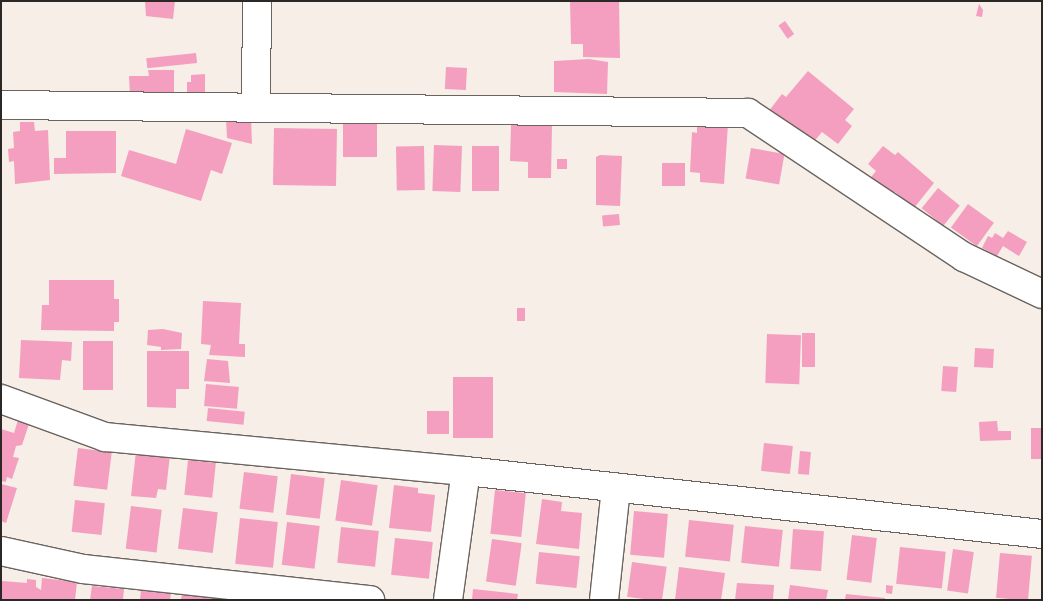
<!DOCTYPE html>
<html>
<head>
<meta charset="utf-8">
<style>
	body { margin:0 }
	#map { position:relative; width:1043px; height:601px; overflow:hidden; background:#f6eee7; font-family:"Times New Roman",serif }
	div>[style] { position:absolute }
	.building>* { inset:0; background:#f49fbf; transform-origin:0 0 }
	.roads { filter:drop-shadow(1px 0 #6a635e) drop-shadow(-1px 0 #6a635e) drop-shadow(0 1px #6a635e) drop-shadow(0 -1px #6a635e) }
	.minor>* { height:28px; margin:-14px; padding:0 14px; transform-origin:14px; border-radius:14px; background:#fff }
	span { translate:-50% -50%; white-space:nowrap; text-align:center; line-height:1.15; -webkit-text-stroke:4px #f6eee7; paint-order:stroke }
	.frame { position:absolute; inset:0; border:2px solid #2b2825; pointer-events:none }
</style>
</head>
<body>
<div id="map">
	<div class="building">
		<div style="clip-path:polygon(145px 1px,175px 1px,173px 19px,146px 16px)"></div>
		<div style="clip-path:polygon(570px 1px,619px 1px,620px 58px,583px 57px,583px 44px,571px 44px)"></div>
		<div style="clip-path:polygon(979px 4px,983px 10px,982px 17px,976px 16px)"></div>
		<div style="left:785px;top:21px;width:16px;height:8px;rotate:55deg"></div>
		<div style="left:196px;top:53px;width:10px;height:50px;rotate:84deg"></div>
		<div style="clip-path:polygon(589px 59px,608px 62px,607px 94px,554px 92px,554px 61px)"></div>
		<div style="left:446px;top:67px;width:21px;height:22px;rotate:3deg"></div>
		<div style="clip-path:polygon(148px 70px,174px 70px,174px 95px,130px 96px,129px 76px,149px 76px)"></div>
		<div style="clip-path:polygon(808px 71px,854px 109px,845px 120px,852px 126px,838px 144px,822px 132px,812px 144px,768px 112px,782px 94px,786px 97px)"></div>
		<div style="clip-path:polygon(205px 74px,205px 95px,187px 96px,187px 82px,191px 82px,191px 75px)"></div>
		<div style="clip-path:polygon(251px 117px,252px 144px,227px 138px,226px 118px)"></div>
		<div style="clip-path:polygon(20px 122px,34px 122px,35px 131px,48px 130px,50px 180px,15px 184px,14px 161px,9px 162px,8px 149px,14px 148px,13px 132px,20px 131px)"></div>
		<div style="left:377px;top:122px;width:35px;height:34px;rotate:90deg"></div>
		<div style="clip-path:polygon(697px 122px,728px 124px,724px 184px,700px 182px,700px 173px,690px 172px,692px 132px,697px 133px)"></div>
		<div style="clip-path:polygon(511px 124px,552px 125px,551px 178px,528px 178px,528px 162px,510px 161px)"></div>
		<div style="left:274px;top:128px;width:63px;height:57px;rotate:1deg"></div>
		<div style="clip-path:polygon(186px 129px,232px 143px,222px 174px,211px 170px,201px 201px,121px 176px,129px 150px,176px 164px)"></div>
		<div style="clip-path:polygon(66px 131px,116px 131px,116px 173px,54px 174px,54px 158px,66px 158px)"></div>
		<div style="left:434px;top:145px;width:28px;height:46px;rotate:2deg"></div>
		<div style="left:424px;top:146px;width:44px;height:28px;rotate:89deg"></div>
		<div style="left:472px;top:146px;width:27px;height:45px"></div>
		<div style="clip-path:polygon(883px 146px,895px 155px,898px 152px,934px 183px,914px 208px,895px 192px,889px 199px,868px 181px,876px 171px,868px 164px)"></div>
		<div style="left:751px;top:148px;width:34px;height:31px;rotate:10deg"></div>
		<div style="clip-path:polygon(600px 155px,622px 156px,620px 206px,596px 205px,596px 157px)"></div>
		<div style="left:557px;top:159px;width:10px;height:10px"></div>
		<div style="left:662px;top:163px;width:23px;height:23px"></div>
		<div style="left:938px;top:188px;width:28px;height:26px;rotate:39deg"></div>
		<div style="left:968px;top:204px;width:32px;height:29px;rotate:36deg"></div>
		<div style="left:619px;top:214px;width:11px;height:17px;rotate:85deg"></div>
		<div style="clip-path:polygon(1008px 231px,1027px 242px,1019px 256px,1003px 246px,997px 256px,982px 248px,988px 236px,992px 238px,995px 233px,1003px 238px)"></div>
		<div style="clip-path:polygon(49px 280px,114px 280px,114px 299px,119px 299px,119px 322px,114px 322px,114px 331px,41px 330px,42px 305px,49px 305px)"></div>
		<div style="clip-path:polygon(203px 301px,241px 303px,239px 344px,245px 344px,245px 357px,209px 355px,211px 345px,201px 344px)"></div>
		<div style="left:517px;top:308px;width:8px;height:13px"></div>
		<div style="clip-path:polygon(163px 329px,182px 333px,181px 349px,161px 350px,161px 347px,147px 345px,148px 330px)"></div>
		<div style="left:802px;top:333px;width:13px;height:34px"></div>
		<div style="left:767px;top:334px;width:34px;height:49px;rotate:2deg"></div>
		<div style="clip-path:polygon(21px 340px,72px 342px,71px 361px,62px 360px,60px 380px,19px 378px)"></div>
		<div style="left:83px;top:341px;width:30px;height:49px"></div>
		<div style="left:975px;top:348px;width:19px;height:19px;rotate:3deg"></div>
		<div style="clip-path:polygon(147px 351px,189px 351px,189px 389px,176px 389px,176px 408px,147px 407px)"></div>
		<div style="clip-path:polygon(207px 359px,228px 361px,230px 383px,204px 381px)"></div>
		<div style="left:943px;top:366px;width:15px;height:25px;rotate:4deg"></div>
		<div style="left:453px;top:377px;width:40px;height:61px"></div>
		<div style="left:206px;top:384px;width:33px;height:22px;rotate:5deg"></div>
		<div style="left:208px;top:408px;width:37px;height:13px;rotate:6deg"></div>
		<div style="left:427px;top:411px;width:22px;height:23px"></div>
		<div style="clip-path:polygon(18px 420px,29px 424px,22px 445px,16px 446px,13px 457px,19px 458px,12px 479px,7px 477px,6px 482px,1px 481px,1px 429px,14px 433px)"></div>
		<div style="clip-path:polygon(997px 421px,998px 431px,1011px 431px,1011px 440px,980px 441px,979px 422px)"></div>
		<div style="left:1031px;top:428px;width:11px;height:31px"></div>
		<div style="left:764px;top:443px;width:29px;height:28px;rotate:6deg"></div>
		<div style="left:78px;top:448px;width:34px;height:38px;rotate:7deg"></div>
		<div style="clip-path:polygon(136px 451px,170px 455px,166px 490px,158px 489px,156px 498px,131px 496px)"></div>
		<div style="left:800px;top:451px;width:11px;height:23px;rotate:5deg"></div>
		<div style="left:188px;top:460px;width:28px;height:35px;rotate:6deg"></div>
		<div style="left:244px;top:472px;width:34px;height:37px;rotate:7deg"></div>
		<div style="left:291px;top:474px;width:34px;height:41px;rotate:7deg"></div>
		<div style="left:341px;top:480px;width:37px;height:41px;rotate:8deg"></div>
		<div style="clip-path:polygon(1px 484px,17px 488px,6px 523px,1px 521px)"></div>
		<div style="clip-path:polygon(394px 485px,418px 488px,418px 493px,435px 495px,431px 532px,389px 528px)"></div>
		<div style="left:495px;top:490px;width:31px;height:44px;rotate:6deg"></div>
		<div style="clip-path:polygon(542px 499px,562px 502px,561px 511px,582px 513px,579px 549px,536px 544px)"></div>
		<div style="left:75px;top:500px;width:30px;height:32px;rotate:6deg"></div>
		<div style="left:131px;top:506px;width:31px;height:43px;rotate:7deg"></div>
		<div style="left:183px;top:508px;width:35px;height:41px;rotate:7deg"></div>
		<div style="left:634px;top:511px;width:34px;height:44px;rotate:5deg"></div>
		<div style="left:240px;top:518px;width:38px;height:46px;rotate:6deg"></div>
		<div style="left:689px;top:520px;width:45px;height:37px;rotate:6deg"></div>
		<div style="left:287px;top:522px;width:33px;height:43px;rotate:7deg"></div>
		<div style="left:745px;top:526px;width:38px;height:37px;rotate:6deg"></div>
		<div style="left:341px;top:527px;width:38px;height:36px;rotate:6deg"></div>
		<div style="left:793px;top:529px;width:31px;height:40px;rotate:4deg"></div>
		<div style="left:852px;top:535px;width:25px;height:45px;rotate:7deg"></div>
		<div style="left:395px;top:538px;width:38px;height:37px;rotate:6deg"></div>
		<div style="left:492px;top:539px;width:30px;height:43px;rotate:8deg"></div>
		<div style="left:900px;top:547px;width:46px;height:37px;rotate:6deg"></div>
		<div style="left:953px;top:549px;width:21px;height:42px;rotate:8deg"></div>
		<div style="left:539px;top:552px;width:41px;height:32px;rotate:6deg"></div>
		<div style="left:1000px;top:553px;width:32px;height:45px;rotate:5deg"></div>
		<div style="left:632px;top:562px;width:35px;height:35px;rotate:8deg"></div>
		<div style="clip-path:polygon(679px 567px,725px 573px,721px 600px,675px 600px)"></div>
		<div style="clip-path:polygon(42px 578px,77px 582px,75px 600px,1px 600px,2px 581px,27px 583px,27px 579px,36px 580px,36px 587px,41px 590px)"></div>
		<div style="clip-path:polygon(737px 583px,774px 585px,773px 600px,735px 600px)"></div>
		<div style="clip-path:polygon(790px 585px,828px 590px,826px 600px,788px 600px)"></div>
		<div style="clip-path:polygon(886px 585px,893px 586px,892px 594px,886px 593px)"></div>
		<div style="clip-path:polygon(92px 586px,124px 589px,123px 600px,90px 600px)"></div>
		<div style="clip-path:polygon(473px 589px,518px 594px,517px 600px,472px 600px)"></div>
		<div style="clip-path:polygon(141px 590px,171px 593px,170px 600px,140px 600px)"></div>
		<div style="clip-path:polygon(182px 592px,215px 595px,215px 600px,181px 600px)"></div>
		<div style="clip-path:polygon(846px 594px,885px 598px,885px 600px,845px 600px)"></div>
	</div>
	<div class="roads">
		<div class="minor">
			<div style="left:1px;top:105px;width:747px;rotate:0.61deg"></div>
			<div style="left:748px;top:113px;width:260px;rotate:33.7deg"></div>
			<div style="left:964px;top:257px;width:86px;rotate:25.4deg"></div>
			<div style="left:256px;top:107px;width:106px;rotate:-89.5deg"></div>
			<div style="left:1px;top:399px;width:111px;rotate:20.1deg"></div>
			<div style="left:105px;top:437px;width:363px;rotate:5.4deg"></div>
			<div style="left:466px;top:471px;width:579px;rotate:6.24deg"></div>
			<div style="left:1px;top:551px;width:84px;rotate:12.4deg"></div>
			<div style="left:83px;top:569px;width:289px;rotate:6.2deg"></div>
			<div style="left:448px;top:600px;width:130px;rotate:-82.1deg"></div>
			<div style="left:604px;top:600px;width:113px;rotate:-83.9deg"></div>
		</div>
	</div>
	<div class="frame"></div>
</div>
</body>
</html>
